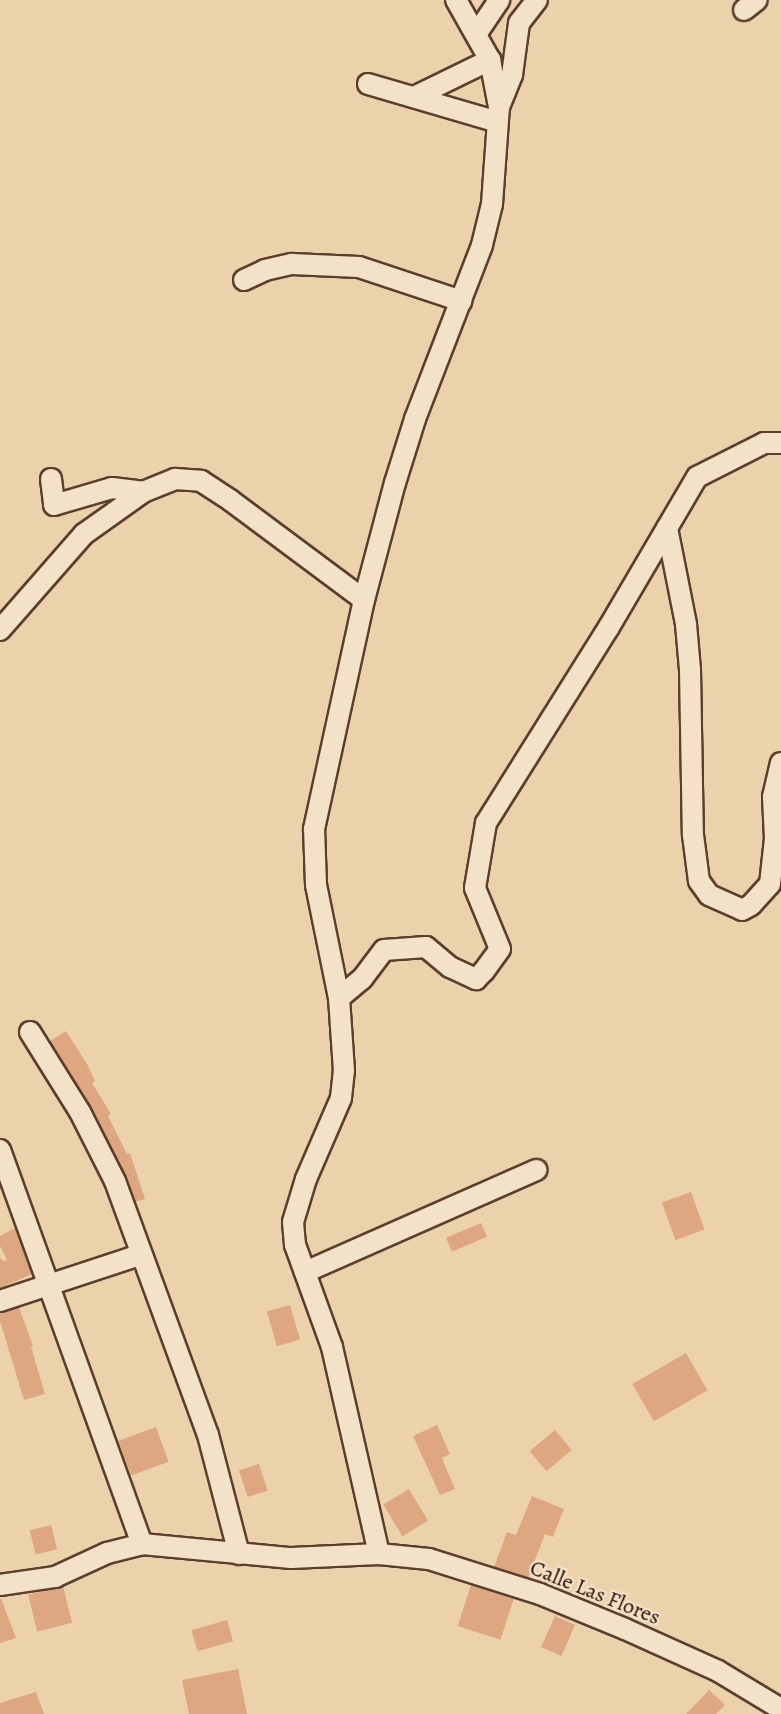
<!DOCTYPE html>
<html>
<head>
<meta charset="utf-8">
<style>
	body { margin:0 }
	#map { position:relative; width:781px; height:1714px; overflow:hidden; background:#ecd2ab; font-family:Alegreya,serif }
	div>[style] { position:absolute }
	.building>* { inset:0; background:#dfa682; transform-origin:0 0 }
	.roads { filter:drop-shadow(2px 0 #5a3f2e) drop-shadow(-2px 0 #5a3f2e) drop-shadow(0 2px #5a3f2e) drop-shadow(0 -2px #5a3f2e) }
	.minor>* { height:20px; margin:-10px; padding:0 10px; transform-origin:10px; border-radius:10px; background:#f3e2c8 }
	span { translate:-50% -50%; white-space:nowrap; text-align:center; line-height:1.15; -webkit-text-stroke:4.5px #f3e2c8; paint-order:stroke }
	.street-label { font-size:22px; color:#2a0e04 }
</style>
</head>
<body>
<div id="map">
	<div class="building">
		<div style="clip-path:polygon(66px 1031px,87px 1064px,95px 1081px,92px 1083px,111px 1114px,108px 1116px,127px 1154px,130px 1153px,145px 1199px,135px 1202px,126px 1176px,91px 1107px,50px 1041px)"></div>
		<div style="left:691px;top:1192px;width:40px;height:31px;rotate:70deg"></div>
		<div style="left:481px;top:1223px;width:15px;height:38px;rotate:67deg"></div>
		<div style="clip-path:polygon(15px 1228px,32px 1274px,0 1288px,0 1258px,3px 1261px,7px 1260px,0 1246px,0 1236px)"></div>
		<div style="left:290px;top:1305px;width:36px;height:24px;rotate:74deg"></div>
		<div style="clip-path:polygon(19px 1307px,33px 1346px,31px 1347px,45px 1394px,24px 1400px,0 1321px,0 1313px)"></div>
		<div style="left:686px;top:1353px;width:43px;height:62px;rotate:60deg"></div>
		<div style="clip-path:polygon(437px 1425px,450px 1454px,442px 1458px,455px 1489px,440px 1495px,413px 1436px)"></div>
		<div style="left:156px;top:1427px;width:37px;height:40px;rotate:70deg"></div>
		<div style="left:555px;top:1430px;width:26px;height:33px;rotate:50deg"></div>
		<div style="left:259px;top:1464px;width:28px;height:21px;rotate:72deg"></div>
		<div style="left:409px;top:1489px;width:37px;height:30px;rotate:59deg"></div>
		<div style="clip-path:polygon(532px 1496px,564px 1509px,553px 1537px,545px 1534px,528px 1578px,494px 1567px,507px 1532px,516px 1535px)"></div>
		<div style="left:51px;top:1525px;width:25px;height:22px;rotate:76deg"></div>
		<div style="left:471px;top:1585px;width:45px;height:43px;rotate:18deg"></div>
		<div style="left:63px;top:1586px;width:38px;height:36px;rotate:76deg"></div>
		<div style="clip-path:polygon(1px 1598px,16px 1638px,0 1643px,0 1599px)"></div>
		<div style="left:555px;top:1616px;width:22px;height:34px;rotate:24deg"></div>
		<div style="left:227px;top:1620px;width:22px;height:37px;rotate:74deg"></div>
		<div style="clip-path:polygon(238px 1669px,247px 1714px,189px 1714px,182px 1680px)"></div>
		<div style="clip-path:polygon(709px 1690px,725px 1705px,716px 1714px,686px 1714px)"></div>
		<div style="clip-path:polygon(36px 1692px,44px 1714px,0 1714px,0 1703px)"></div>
	</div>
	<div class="roads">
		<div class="minor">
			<div style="left:744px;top:10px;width:16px;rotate:-38deg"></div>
			<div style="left:477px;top:33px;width:40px;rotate:-56deg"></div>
			<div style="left:368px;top:84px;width:135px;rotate:16.3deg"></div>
			<div style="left:414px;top:97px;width:85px;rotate:-26deg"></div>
			<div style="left:499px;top:107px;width:35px;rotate:-68deg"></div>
			<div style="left:512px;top:75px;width:52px;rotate:-82.3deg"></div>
			<div style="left:519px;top:23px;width:29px;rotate:-52deg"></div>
			<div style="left:244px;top:280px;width:23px;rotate:-25deg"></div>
			<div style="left:265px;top:270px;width:28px;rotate:-13deg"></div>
			<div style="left:292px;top:264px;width:67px;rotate:2.6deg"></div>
			<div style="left:359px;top:267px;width:108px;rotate:18.4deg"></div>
			<div style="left:51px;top:479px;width:26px;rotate:83deg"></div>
			<div style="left:54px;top:505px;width:60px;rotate:-16.3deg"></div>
			<div style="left:112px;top:488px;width:31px;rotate:7deg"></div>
			<div style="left:667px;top:528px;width:98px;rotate:78.8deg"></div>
			<div style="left:686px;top:624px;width:46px;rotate:85deg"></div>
			<div style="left:690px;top:670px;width:165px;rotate:89deg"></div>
			<div style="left:693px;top:835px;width:46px;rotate:82.6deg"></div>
			<div style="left:699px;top:881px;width:17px;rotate:54deg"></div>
			<div style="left:709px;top:895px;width:36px;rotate:24deg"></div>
			<div style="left:742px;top:910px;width:10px;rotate:-29deg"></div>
			<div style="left:751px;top:905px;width:28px;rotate:-48deg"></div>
			<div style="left:770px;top:884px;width:45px;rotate:-83.7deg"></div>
			<div style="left:775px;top:839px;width:42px;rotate:-92.7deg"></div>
			<div style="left:773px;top:797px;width:35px;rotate:-77deg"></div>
			<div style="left:0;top:630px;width:128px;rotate:-48.8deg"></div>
			<div style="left:84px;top:534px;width:72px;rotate:-35.4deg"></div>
			<div style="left:143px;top:492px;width:35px;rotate:-22deg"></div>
			<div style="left:175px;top:479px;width:26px;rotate:4deg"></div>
			<div style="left:201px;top:481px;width:35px;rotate:33deg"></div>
			<div style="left:230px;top:500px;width:167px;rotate:36.7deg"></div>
			<div style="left:339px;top:998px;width:30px;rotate:-40deg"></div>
			<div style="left:362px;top:979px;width:36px;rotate:-53deg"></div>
			<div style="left:384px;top:950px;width:42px;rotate:-4.1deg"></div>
			<div style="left:426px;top:947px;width:31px;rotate:40deg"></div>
			<div style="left:450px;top:967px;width:29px;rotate:25deg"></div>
			<div style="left:476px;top:979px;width:11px;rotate:-45deg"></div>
			<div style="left:484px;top:971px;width:27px;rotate:-54deg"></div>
			<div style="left:500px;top:949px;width:66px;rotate:-112.3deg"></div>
			<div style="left:475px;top:888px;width:66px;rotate:-80.4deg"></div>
			<div style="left:486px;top:823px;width:231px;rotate:-57.9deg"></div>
			<div style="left:609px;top:627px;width:174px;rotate:-59.6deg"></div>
			<div style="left:697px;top:477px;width:75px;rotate:-26.9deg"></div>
			<div style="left:764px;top:443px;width:17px"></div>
			<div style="left:30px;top:1032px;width:94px;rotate:58deg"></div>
			<div style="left:80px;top:1112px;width:77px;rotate:63.1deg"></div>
			<div style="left:115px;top:1181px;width:270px;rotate:69.9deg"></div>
			<div style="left:208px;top:1435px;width:123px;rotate:75.4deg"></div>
			<div style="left:0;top:1150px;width:419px;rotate:70.2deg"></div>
			<div style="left:305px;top:1272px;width:253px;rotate:-23.8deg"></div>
			<div style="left:0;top:1301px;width:147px;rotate:-18.2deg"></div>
			<div style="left:379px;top:1554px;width:212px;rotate:-102.8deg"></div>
			<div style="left:332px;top:1347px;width:109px;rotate:-109.9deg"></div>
			<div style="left:295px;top:1245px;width:23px;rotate:-95deg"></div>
			<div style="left:293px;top:1222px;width:45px;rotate:-73.2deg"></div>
			<div style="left:306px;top:1179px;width:88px;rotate:-66.6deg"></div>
			<div style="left:341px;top:1098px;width:27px;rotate:-84deg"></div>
			<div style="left:344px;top:1071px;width:73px;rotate:-93.9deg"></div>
			<div style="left:339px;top:998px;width:115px;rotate:-101.5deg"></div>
			<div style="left:316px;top:885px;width:56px;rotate:-92deg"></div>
			<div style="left:314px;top:829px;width:234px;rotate:-77.7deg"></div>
			<div style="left:364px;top:600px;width:121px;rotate:-75.2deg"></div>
			<div style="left:395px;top:483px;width:67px;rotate:-72.6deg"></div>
			<div style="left:415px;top:419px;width:186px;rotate:-68.9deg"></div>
			<div style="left:482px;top:245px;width:42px;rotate:-76.3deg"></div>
			<div style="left:492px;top:204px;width:97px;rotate:-85.9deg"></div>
			<div style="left:499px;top:107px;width:48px;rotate:-100.8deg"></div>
			<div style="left:490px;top:60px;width:69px;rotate:-119.5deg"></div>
			<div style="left:0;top:1585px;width:56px;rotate:-8.3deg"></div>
			<div style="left:55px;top:1577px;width:57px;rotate:-24.8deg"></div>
			<div style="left:107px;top:1553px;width:36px;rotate:-14deg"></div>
			<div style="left:142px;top:1544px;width:150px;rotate:5.4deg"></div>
			<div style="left:291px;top:1558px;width:88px;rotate:-2.6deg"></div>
			<div style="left:379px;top:1554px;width:50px;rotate:5.7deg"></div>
			<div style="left:429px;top:1559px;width:116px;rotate:17.5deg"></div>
			<div style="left:540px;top:1594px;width:92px;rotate:22.4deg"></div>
			<div style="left:625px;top:1629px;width:102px;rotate:24.3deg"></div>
			<div style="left:718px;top:1671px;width:74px;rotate:31.1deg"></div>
		</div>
	</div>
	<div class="street-label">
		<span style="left:595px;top:1593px;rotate:22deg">Calle Las Flores</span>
	</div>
</div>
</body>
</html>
